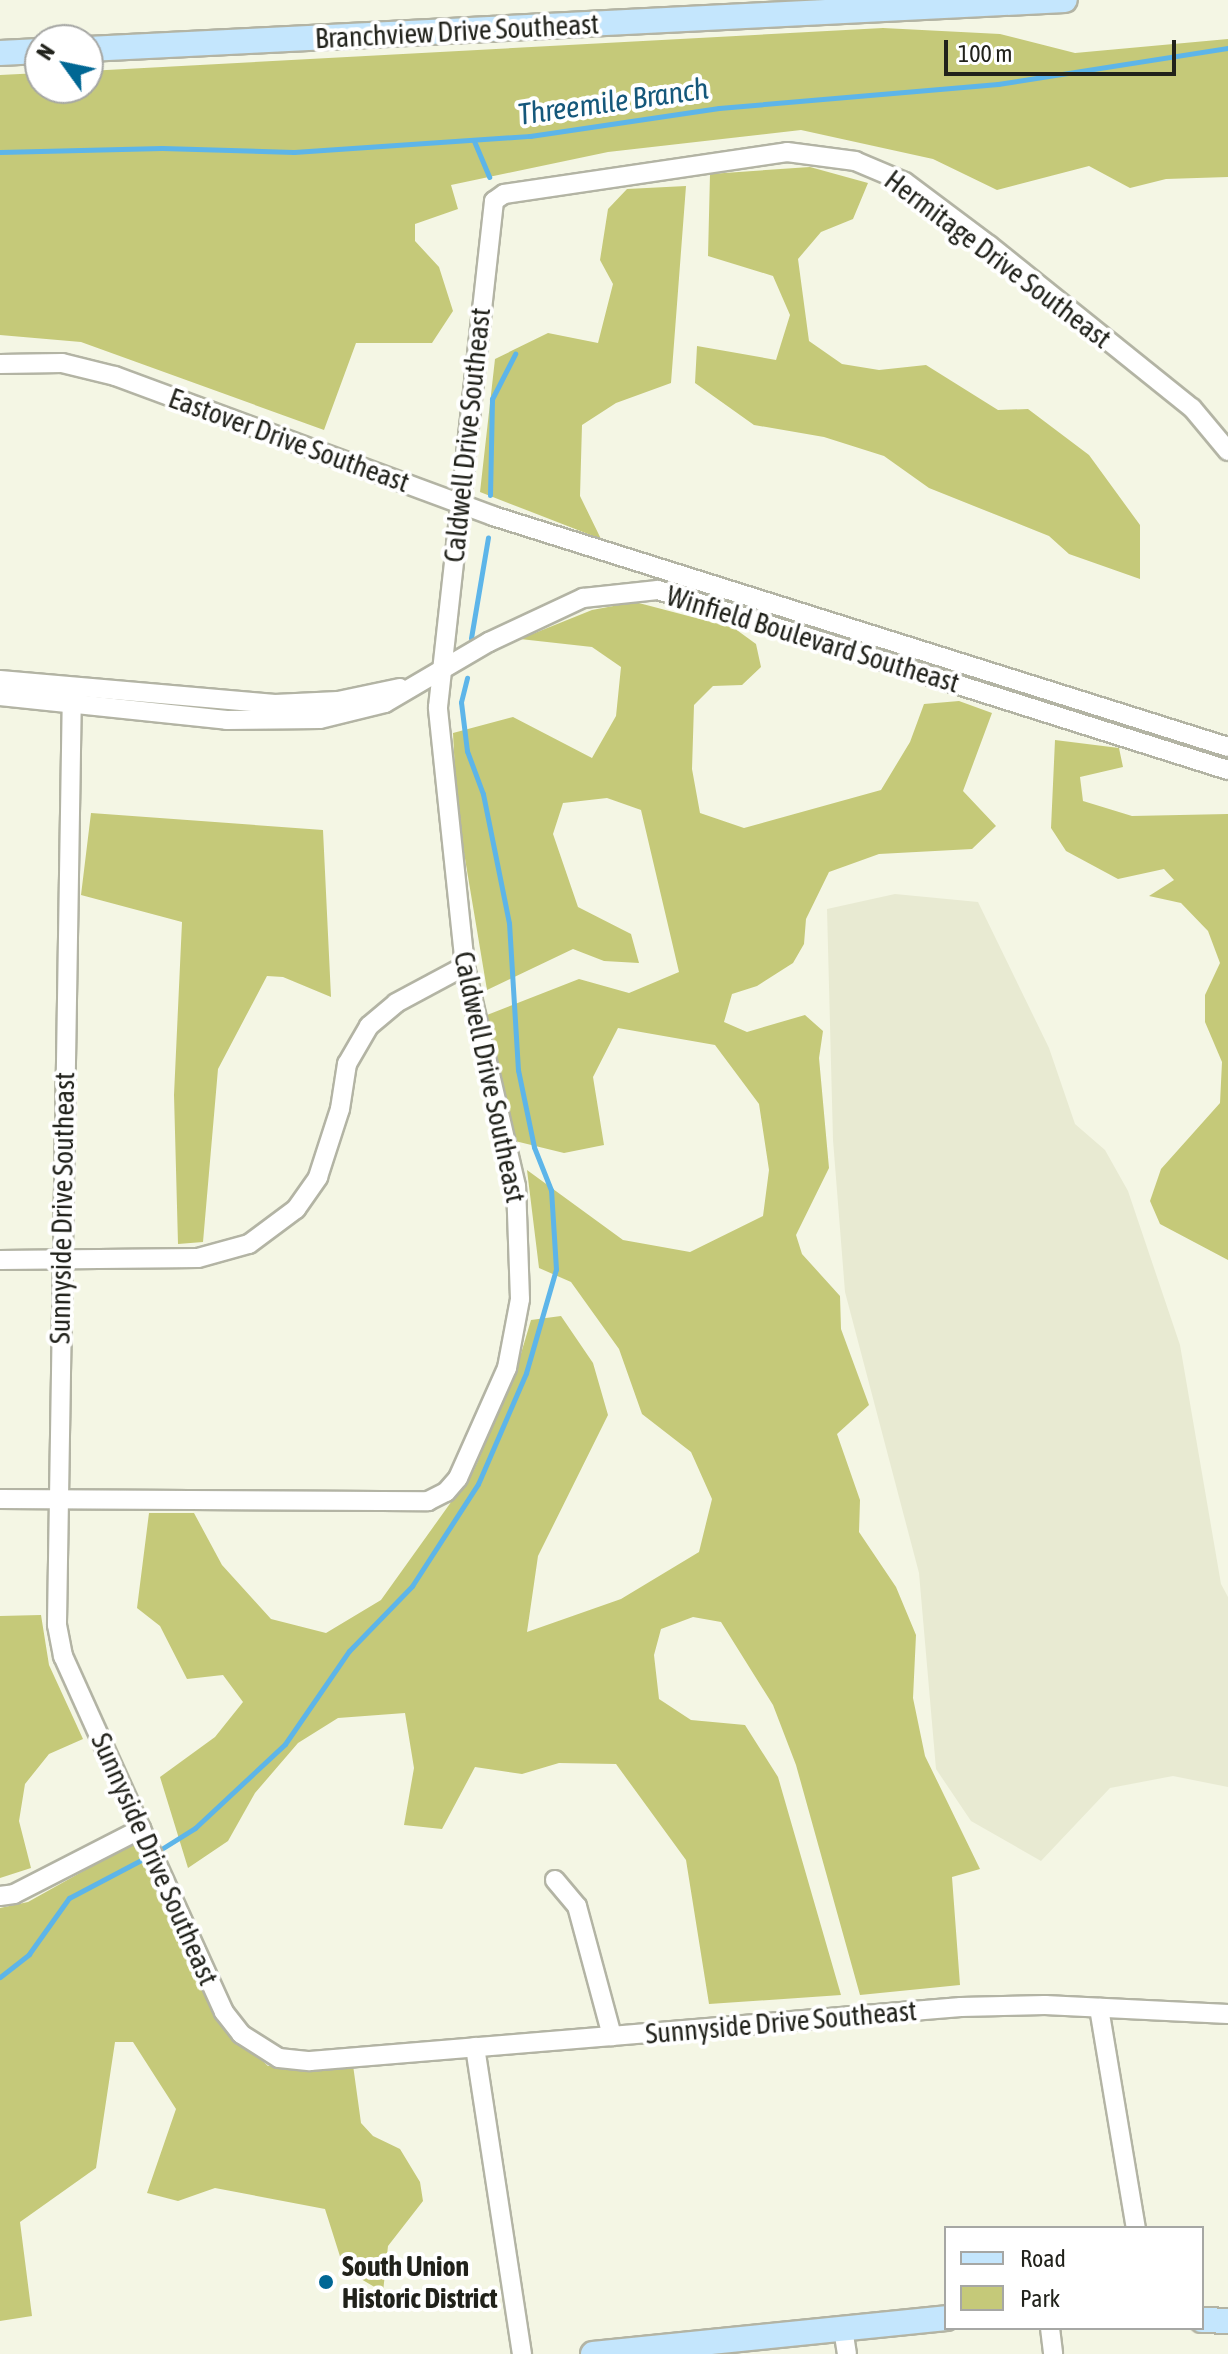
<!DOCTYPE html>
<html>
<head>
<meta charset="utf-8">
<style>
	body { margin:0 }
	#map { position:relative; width:1228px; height:2354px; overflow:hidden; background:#f4f6e4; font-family:"Asap Condensed",sans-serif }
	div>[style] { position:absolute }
	.built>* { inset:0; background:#e8ead2 }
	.green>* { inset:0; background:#c5c979 }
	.stream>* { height:5px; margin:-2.5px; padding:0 2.5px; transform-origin:2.5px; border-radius:2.5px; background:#5db5e9 }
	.roads { filter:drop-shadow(2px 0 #b3b4a4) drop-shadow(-2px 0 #b3b4a4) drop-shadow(0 2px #b3b4a4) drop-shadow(0 -2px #b3b4a4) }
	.minor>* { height:18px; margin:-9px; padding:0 9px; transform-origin:9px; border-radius:9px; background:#fff }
	.major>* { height:24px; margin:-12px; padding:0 12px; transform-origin:12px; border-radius:12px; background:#c4e6fd }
	.dots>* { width:22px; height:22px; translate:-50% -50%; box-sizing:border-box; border:4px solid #fff; border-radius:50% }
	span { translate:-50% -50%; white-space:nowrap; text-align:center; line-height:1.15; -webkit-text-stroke:8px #fff; paint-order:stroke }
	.street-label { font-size:28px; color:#21221b }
	.poi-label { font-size:28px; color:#21221b; font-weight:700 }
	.left { translate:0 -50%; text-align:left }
	.water-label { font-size:30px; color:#15587b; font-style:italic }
	.legend { position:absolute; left:944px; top:2226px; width:260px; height:104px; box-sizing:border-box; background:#fff; border:2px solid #a6a7a4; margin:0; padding:10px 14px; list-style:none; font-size:24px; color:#21221b }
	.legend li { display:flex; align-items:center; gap:16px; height:40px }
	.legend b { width:40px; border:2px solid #a6a7a4 }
	.north { position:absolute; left:24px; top:24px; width:80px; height:80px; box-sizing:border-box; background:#fff; border:2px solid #a6a7a4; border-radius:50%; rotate:303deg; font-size:22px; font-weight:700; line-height:32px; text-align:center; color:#21221b }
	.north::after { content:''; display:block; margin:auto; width:28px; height:36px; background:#006794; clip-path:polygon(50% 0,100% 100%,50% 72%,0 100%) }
	.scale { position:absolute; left:944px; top:40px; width:232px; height:36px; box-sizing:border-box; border:4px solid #21221b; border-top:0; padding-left:10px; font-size:24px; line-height:28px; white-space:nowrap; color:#21221b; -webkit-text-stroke:6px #fff; paint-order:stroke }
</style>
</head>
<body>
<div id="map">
	<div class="built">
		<div style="clip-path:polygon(895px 894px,978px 902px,1049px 1048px,1075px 1124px,1105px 1150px,1128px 1191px,1180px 1345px,1221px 1584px,1228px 1597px,1228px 1787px,1173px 1776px,1110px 1788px,1041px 1861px,971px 1821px,936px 1769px,919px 1573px,845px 1292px,833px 1140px,827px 909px)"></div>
	</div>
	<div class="green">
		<div style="clip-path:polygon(883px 28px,1000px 34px,1075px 53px,1228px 39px,1228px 177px,1166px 179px,1130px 188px,1089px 166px,997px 190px,933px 159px,801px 130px,608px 152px,451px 185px,458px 209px,415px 224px,415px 241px,439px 267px,453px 311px,432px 343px,356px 343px,324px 430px,81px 342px,0 335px,0 75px,40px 73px,40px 88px,88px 88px,88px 71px)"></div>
		<div style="clip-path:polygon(810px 167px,868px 183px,853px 219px,821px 232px,798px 259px,809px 341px,842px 364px,879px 370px,926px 365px,998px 410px,1028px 409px,1089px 455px,1140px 525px,1140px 579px,1069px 554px,1049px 536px,929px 488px,884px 456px,824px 437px,754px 425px,695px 383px,697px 346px,776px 360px,790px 315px,773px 276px,708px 256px,710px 174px)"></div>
		<div style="clip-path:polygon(686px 186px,671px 383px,616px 403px,582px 425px,580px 496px,601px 539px,480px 492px,495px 359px,548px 333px,598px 343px,613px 284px,600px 260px,608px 209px,627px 189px)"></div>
		<div style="clip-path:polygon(635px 602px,734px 628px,756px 644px,761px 667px,742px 685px,713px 686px,694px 705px,692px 769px,700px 813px,744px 828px,881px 790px,910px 742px,924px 704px,959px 701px,992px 713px,963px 791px,996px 826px,972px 849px,879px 854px,829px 872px,806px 919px,804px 944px,793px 963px,757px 986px,732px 994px,724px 1022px,747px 1032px,805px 1015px,823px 1031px,819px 1058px,829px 1168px,796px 1235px,802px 1254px,840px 1296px,841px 1329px,869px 1405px,837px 1434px,860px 1500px,859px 1532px,896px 1587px,916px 1635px,913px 1698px,925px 1756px,980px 1869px,952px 1877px,960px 1985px,860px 1995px,796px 1765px,773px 1705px,721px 1622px,693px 1617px,661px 1629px,654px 1655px,659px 1699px,691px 1720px,745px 1725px,778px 1777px,841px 1995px,709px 2004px,686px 1860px,616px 1764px,559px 1763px,522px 1774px,475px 1767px,442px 1829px,404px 1825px,414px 1768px,405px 1713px,338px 1718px,298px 1743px,255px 1793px,228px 1841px,188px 1868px,160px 1777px,215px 1737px,243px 1702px,223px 1675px,187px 1679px,160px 1626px,137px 1608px,149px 1513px,194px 1513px,222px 1565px,271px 1619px,326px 1633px,381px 1600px,474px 1470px,514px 1377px,531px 1320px,561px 1316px,593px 1363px,608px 1415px,538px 1556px,527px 1632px,621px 1599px,699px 1552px,712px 1499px,691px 1452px,642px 1414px,619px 1349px,571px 1282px,539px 1268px,527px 1170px,623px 1240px,690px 1252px,763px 1216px,769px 1170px,759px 1104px,715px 1045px,618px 1028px,593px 1077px,604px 1145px,564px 1153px,515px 1141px,487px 1015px,579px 979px,629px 993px,679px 972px,641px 810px,607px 798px,563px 803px,553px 834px,578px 907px,631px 934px,639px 963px,604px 961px,573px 949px,487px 990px,457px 811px,453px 733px,513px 717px,592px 758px,616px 716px,621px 667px,592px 647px,520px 639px,592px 610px)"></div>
		<div style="clip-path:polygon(1055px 740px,1119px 748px,1123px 767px,1080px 777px,1083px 801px,1132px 816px,1228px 814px,1228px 1260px,1160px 1224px,1150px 1201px,1161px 1169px,1220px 1103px,1222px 1062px,1205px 1022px,1205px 995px,1220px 963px,1208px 931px,1181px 903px,1149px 896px,1174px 880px,1164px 869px,1118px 879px,1066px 851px,1051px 828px)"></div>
		<div style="clip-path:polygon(91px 813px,323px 830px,331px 997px,283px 977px,267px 976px,218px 1069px,203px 1242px,178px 1244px,174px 1095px,182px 922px,81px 895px)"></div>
		<div style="clip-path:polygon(41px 1615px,49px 1665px,83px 1739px,49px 1754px,25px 1784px,19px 1821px,31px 1868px,0 1878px,0 1616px)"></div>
		<div style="clip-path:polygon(137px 1841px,224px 2025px,268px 2066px,353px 2065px,361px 2123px,373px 2136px,400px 2149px,420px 2182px,423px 2201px,388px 2246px,383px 2292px,344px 2269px,325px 2209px,215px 2188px,178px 2201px,147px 2193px,176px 2109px,133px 2042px,115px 2042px,96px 2168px,20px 2222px,32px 2316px,0 2321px,0 1908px,28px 1902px)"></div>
	</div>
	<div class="stream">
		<div style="left:474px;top:141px;width:39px;rotate:67deg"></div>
		<div style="left:0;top:152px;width:162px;rotate:-1.4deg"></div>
		<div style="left:162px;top:148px;width:132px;rotate:1.7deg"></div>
		<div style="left:294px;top:152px;width:237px;rotate:-3.9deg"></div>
		<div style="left:530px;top:136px;width:191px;rotate:-8.4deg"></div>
		<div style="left:719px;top:108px;width:280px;rotate:-4.9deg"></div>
		<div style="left:998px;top:84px;width:233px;rotate:-8.9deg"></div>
		<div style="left:490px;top:495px;width:96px;rotate:-88.8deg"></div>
		<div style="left:492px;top:399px;width:51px;rotate:-62.9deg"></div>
		<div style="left:471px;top:638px;width:102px;rotate:-80.4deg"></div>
		<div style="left:163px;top:1848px;width:38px;rotate:-32deg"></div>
		<div style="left:195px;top:1828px;width:123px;rotate:-43deg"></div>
		<div style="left:285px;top:1744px;width:113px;rotate:-55.5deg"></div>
		<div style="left:349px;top:1651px;width:91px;rotate:-45.9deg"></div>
		<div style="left:412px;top:1586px;width:121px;rotate:-57.1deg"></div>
		<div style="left:478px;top:1484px;width:121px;rotate:-66.6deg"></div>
		<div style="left:526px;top:1373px;width:108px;rotate:-73.9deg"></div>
		<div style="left:556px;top:1269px;width:79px;rotate:-93.6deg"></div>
		<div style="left:551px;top:1190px;width:46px;rotate:-111.6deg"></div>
		<div style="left:534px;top:1147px;width:79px;rotate:-101.7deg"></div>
		<div style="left:518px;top:1070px;width:147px;rotate:-93.5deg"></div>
		<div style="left:509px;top:923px;width:132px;rotate:-101.4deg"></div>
		<div style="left:483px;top:794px;width:46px;rotate:-110.4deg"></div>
		<div style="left:467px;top:751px;width:49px;rotate:-97deg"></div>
		<div style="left:461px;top:702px;width:25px;rotate:-76deg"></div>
		<div style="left:0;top:1977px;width:37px;rotate:-38deg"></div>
		<div style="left:29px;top:1954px;width:69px;rotate:-54.5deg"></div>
		<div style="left:69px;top:1898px;width:81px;rotate:-27.8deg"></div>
	</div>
	<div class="roads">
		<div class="minor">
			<div style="left:0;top:364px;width:62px;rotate:-0.9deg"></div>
			<div style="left:62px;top:363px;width:55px;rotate:13.8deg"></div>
			<div style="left:115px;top:376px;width:403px;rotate:20.3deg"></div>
			<div style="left:493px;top:516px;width:770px;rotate:17.45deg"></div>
			<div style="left:0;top:680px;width:276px;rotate:5deg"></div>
			<div style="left:275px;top:704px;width:63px;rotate:-2.7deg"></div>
			<div style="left:338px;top:701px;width:63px;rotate:-11.8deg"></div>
			<div style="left:72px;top:688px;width:937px;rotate:90.92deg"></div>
			<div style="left:57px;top:1625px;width:32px;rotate:79deg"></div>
			<div style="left:63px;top:1656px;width:190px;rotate:65.7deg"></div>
			<div style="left:141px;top:1829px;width:201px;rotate:65.6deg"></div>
			<div style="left:224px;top:2012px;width:28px;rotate:52deg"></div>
			<div style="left:241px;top:2034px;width:45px;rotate:32.3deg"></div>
			<div style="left:279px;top:2058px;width:31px;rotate:6deg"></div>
			<div style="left:310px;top:2061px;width:653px;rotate:-4.74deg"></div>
			<div style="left:961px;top:2007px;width:84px;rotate:-1.4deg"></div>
			<div style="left:1045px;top:2005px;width:183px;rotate:2.8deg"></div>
			<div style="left:0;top:696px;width:228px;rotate:6deg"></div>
			<div style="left:227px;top:720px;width:93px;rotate:-0.6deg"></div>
			<div style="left:320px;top:719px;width:67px;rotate:-13.8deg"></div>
			<div style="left:385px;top:703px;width:121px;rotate:-30.4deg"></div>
			<div style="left:489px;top:642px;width:104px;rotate:-25.1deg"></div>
			<div style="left:583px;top:598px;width:75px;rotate:-6.1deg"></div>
			<div style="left:658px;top:590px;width:598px;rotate:17.53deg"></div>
			<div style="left:0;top:1260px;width:198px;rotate:-0.6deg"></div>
			<div style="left:198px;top:1258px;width:53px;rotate:-15.4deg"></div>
			<div style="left:249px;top:1244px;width:59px;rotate:-36.7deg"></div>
			<div style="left:296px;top:1209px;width:39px;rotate:-55deg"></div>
			<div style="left:318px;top:1177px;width:71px;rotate:-72.1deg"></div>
			<div style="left:340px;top:1109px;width:46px;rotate:-81.2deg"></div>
			<div style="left:347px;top:1064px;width:44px;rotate:-59.9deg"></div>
			<div style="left:369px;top:1026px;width:35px;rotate:-40deg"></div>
			<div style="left:396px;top:1003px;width:78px;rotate:-28.2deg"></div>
			<div style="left:0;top:1499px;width:428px;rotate:0.3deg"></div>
			<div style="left:428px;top:1501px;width:20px;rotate:-27deg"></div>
			<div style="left:446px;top:1492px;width:18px;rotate:-49deg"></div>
			<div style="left:458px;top:1478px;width:120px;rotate:-66deg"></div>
			<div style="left:507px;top:1368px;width:70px;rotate:-79.3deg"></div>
			<div style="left:520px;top:1299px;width:113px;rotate:-92deg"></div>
			<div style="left:516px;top:1186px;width:226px;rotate:-103.1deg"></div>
			<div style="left:465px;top:966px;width:260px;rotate:-96deg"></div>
			<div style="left:438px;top:707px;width:509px;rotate:-83.68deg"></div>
			<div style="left:494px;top:201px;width:12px;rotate:-35deg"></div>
			<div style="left:504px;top:194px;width:286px;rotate:-8.4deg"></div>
			<div style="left:787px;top:152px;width:69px;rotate:7.5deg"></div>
			<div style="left:855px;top:161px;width:54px;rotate:22.8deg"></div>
			<div style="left:905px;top:182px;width:105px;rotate:36.9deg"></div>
			<div style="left:989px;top:245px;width:260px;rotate:38.8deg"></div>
			<div style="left:1192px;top:408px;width:56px;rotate:50.1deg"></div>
			<div style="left:555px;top:1880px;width:34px;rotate:50deg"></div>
			<div style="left:577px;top:1906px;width:135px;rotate:74.9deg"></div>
			<div style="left:0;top:1896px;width:14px;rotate:-8deg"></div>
			<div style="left:14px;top:1894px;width:143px;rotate:-27.1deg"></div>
			<div style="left:1099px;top:2008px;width:223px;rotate:80.5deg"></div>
			<div style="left:475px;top:2047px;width:311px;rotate:81.3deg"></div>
			<div style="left:1050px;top:2328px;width:26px;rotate:83deg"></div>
			<div style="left:843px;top:2329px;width:25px;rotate:81deg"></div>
		</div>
		<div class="major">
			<div style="left:88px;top:49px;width:978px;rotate:-2.87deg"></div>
			<div style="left:0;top:53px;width:40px;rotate:-2.9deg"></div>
			<div style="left:1202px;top:2320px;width:26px;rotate:2deg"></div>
			<div style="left:593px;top:2354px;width:355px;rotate:-5.8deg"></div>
		</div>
	</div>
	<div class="dots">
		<div style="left:326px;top:2282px;background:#006794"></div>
	</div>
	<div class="street-label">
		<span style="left:457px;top:31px;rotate:-3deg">Branchview Drive Southeast</span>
		<span style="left:998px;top:259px;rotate:37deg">Hermitage Drive Southeast</span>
		<span style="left:467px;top:435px;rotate:-84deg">Caldwell Drive Southeast</span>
		<span style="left:289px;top:440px;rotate:20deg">Eastover Drive Southeast</span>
		<span style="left:813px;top:639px;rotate:17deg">Winfield Boulevard Southeast</span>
		<span style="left:490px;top:1077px;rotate:78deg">Caldwell Drive Southeast</span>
		<span style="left:62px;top:1208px;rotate:-89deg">Sunnyside Drive Southeast</span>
		<span style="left:155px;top:1859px;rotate:66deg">Sunnyside Drive Southeast</span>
		<span style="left:781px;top:2022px;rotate:-5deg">Sunnyside Drive Southeast</span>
	</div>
	<div class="poi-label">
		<span class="left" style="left:342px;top:2282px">South Union<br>Historic District</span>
	</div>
	<div class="water-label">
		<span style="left:613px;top:101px;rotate:-8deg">Threemile Branch</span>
	</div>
	<ul class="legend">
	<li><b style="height:10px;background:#c4e6fd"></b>Road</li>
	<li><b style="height:22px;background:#c5c979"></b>Park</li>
	</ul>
	<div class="north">N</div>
	<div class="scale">100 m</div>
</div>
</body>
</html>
